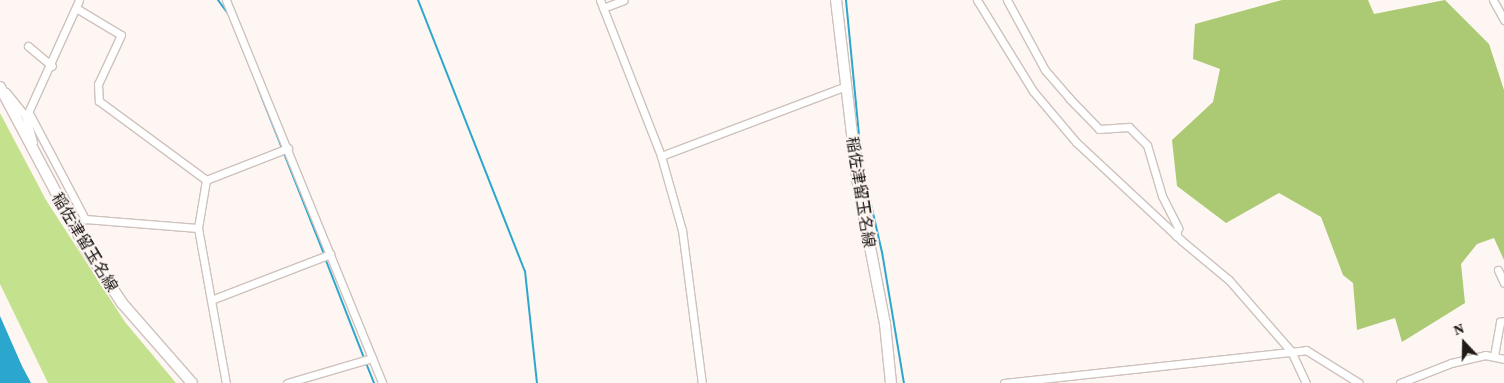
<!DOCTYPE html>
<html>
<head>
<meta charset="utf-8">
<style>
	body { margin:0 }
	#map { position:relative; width:1504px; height:383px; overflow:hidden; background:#fef6f2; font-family:"Source Serif 4","Noto Sans JP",serif }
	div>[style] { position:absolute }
	.green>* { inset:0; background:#c4e28e }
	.forest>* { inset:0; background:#abca73 }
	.water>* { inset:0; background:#2ba7ce }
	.stream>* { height:2px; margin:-1px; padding:0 1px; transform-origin:1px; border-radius:1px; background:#2ba7ce }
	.roads { filter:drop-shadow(1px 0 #cec2bd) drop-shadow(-1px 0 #cec2bd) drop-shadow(0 1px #cec2bd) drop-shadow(0 -1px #cec2bd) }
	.minor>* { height:7px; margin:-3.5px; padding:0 3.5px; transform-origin:3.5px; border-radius:3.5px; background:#fff }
	.secondary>* { height:10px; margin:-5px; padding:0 5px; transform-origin:5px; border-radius:5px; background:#fff }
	span { translate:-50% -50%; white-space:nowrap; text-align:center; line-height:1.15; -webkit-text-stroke:4px #fef6f2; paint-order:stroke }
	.street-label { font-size:16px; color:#201b19 }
	.north { position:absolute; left:1439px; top:318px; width:50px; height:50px; -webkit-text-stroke:4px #fef6f2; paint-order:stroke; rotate:339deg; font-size:14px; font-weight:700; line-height:20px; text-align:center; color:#201b19 }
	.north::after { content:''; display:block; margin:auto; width:18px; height:22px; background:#201b19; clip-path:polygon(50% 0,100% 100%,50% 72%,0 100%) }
</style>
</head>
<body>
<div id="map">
	<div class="green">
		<div style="clip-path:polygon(0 113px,46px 200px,125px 322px,176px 383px,48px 383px,0 284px)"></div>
	</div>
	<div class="forest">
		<div style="clip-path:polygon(1282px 0,1368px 0,1374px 14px,1445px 0,1489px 44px,1504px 90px,1504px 260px,1494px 238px,1477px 244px,1461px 264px,1465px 303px,1402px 342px,1395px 318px,1357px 330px,1353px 283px,1343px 275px,1321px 217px,1279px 193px,1226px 223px,1177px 186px,1172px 140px,1213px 102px,1220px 69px,1193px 59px,1195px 24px)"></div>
	</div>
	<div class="water">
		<div style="clip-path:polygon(0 316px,22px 366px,31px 383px,0 383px)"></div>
	</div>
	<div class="stream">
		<div style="left:218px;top:0;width:17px;rotate:54deg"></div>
		<div style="left:418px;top:0;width:291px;rotate:68.5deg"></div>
		<div style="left:525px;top:271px;width:113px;rotate:83.9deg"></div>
		<div style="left:846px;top:0;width:166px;rotate:84.5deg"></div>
		<div style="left:862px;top:165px;width:89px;rotate:77.1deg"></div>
		<div style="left:882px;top:252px;width:133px;rotate:80.5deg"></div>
		<div style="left:258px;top:88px;width:179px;rotate:68.3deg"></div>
		<div style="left:325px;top:258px;width:107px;rotate:68.7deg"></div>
		<div style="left:366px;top:363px;width:22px;rotate:68deg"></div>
	</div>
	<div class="roads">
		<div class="minor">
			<div style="left:226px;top:0;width:414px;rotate:67.8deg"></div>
			<div style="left:600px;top:0;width:168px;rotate:68.6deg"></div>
			<div style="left:661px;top:156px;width:77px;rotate:74.2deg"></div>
			<div style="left:682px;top:230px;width:154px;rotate:82.6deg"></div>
			<div style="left:977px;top:0;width:107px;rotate:58.4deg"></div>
			<div style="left:1033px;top:91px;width:67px;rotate:49.9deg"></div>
			<div style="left:1076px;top:142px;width:145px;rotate:43deg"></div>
			<div style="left:1182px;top:241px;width:61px;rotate:39.7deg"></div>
			<div style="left:1229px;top:280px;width:94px;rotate:48.9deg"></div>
			<div style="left:1291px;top:351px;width:35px;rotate:65deg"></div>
			<div style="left:1007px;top:0;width:80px;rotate:61.5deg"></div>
			<div style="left:1045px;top:70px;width:37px;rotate:49deg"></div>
			<div style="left:1069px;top:98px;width:43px;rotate:45.9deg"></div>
			<div style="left:1099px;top:129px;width:30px;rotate:-4deg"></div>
			<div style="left:1129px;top:127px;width:25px;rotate:45deg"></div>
			<div style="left:1147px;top:145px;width:53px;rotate:73.6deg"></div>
			<div style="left:1162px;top:196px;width:36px;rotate:63deg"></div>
			<div style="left:1178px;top:228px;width:8px;rotate:104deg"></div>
			<div style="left:1493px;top:0;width:23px;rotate:61deg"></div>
			<div style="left:76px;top:8px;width:52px;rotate:31deg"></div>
			<div style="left:121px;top:35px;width:54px;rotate:115.1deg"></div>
			<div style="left:98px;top:84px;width:17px;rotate:87deg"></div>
			<div style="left:99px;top:101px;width:133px;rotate:36.4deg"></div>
			<div style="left:603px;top:8px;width:22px;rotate:-21deg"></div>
			<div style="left:28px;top:46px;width:31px;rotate:40deg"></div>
			<div style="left:6px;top:92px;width:32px;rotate:51deg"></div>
			<div style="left:30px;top:115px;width:118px;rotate:62.1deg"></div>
			<div style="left:85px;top:219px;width:113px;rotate:4.6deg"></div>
			<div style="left:33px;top:142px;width:26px;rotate:-106deg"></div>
			<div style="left:26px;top:117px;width:128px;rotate:-65.6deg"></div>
			<div style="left:661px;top:156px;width:198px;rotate:-20.7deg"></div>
			<div style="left:206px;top:180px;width:49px;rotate:99.5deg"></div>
			<div style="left:198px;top:228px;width:158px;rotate:79.8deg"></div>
			<div style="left:206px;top:180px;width:88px;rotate:-21.3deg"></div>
			<div style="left:1498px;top:270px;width:14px;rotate:65deg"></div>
			<div style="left:211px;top:300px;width:128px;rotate:-21.1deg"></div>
			<div style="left:1494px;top:356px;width:35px;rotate:-80deg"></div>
			<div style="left:1500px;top:322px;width:4px;rotate:-14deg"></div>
			<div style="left:287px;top:383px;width:89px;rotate:-16.4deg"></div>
			<div style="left:1004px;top:383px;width:304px;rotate:-6.2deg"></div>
			<div style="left:1306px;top:350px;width:62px;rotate:31.9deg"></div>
			<div style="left:1400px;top:383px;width:55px;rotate:-21.4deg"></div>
			<div style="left:1451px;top:363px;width:35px;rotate:-13deg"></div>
			<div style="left:1485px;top:355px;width:19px;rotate:12deg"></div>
		</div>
		<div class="secondary">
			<div style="left:836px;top:0;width:186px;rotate:83.2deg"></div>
			<div style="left:858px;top:185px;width:142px;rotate:79deg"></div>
			<div style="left:885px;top:324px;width:59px;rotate:84.2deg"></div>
			<div style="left:0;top:87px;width:181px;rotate:62deg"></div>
			<div style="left:85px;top:247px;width:67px;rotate:56.5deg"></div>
			<div style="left:122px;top:303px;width:106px;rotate:48.8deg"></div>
		</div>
	</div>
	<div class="street-label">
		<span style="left:861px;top:192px;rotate:81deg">稲佐津留玉名線</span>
		<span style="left:85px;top:242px;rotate:59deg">稲佐津留玉名線</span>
	</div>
	<div class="north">N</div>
</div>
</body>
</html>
